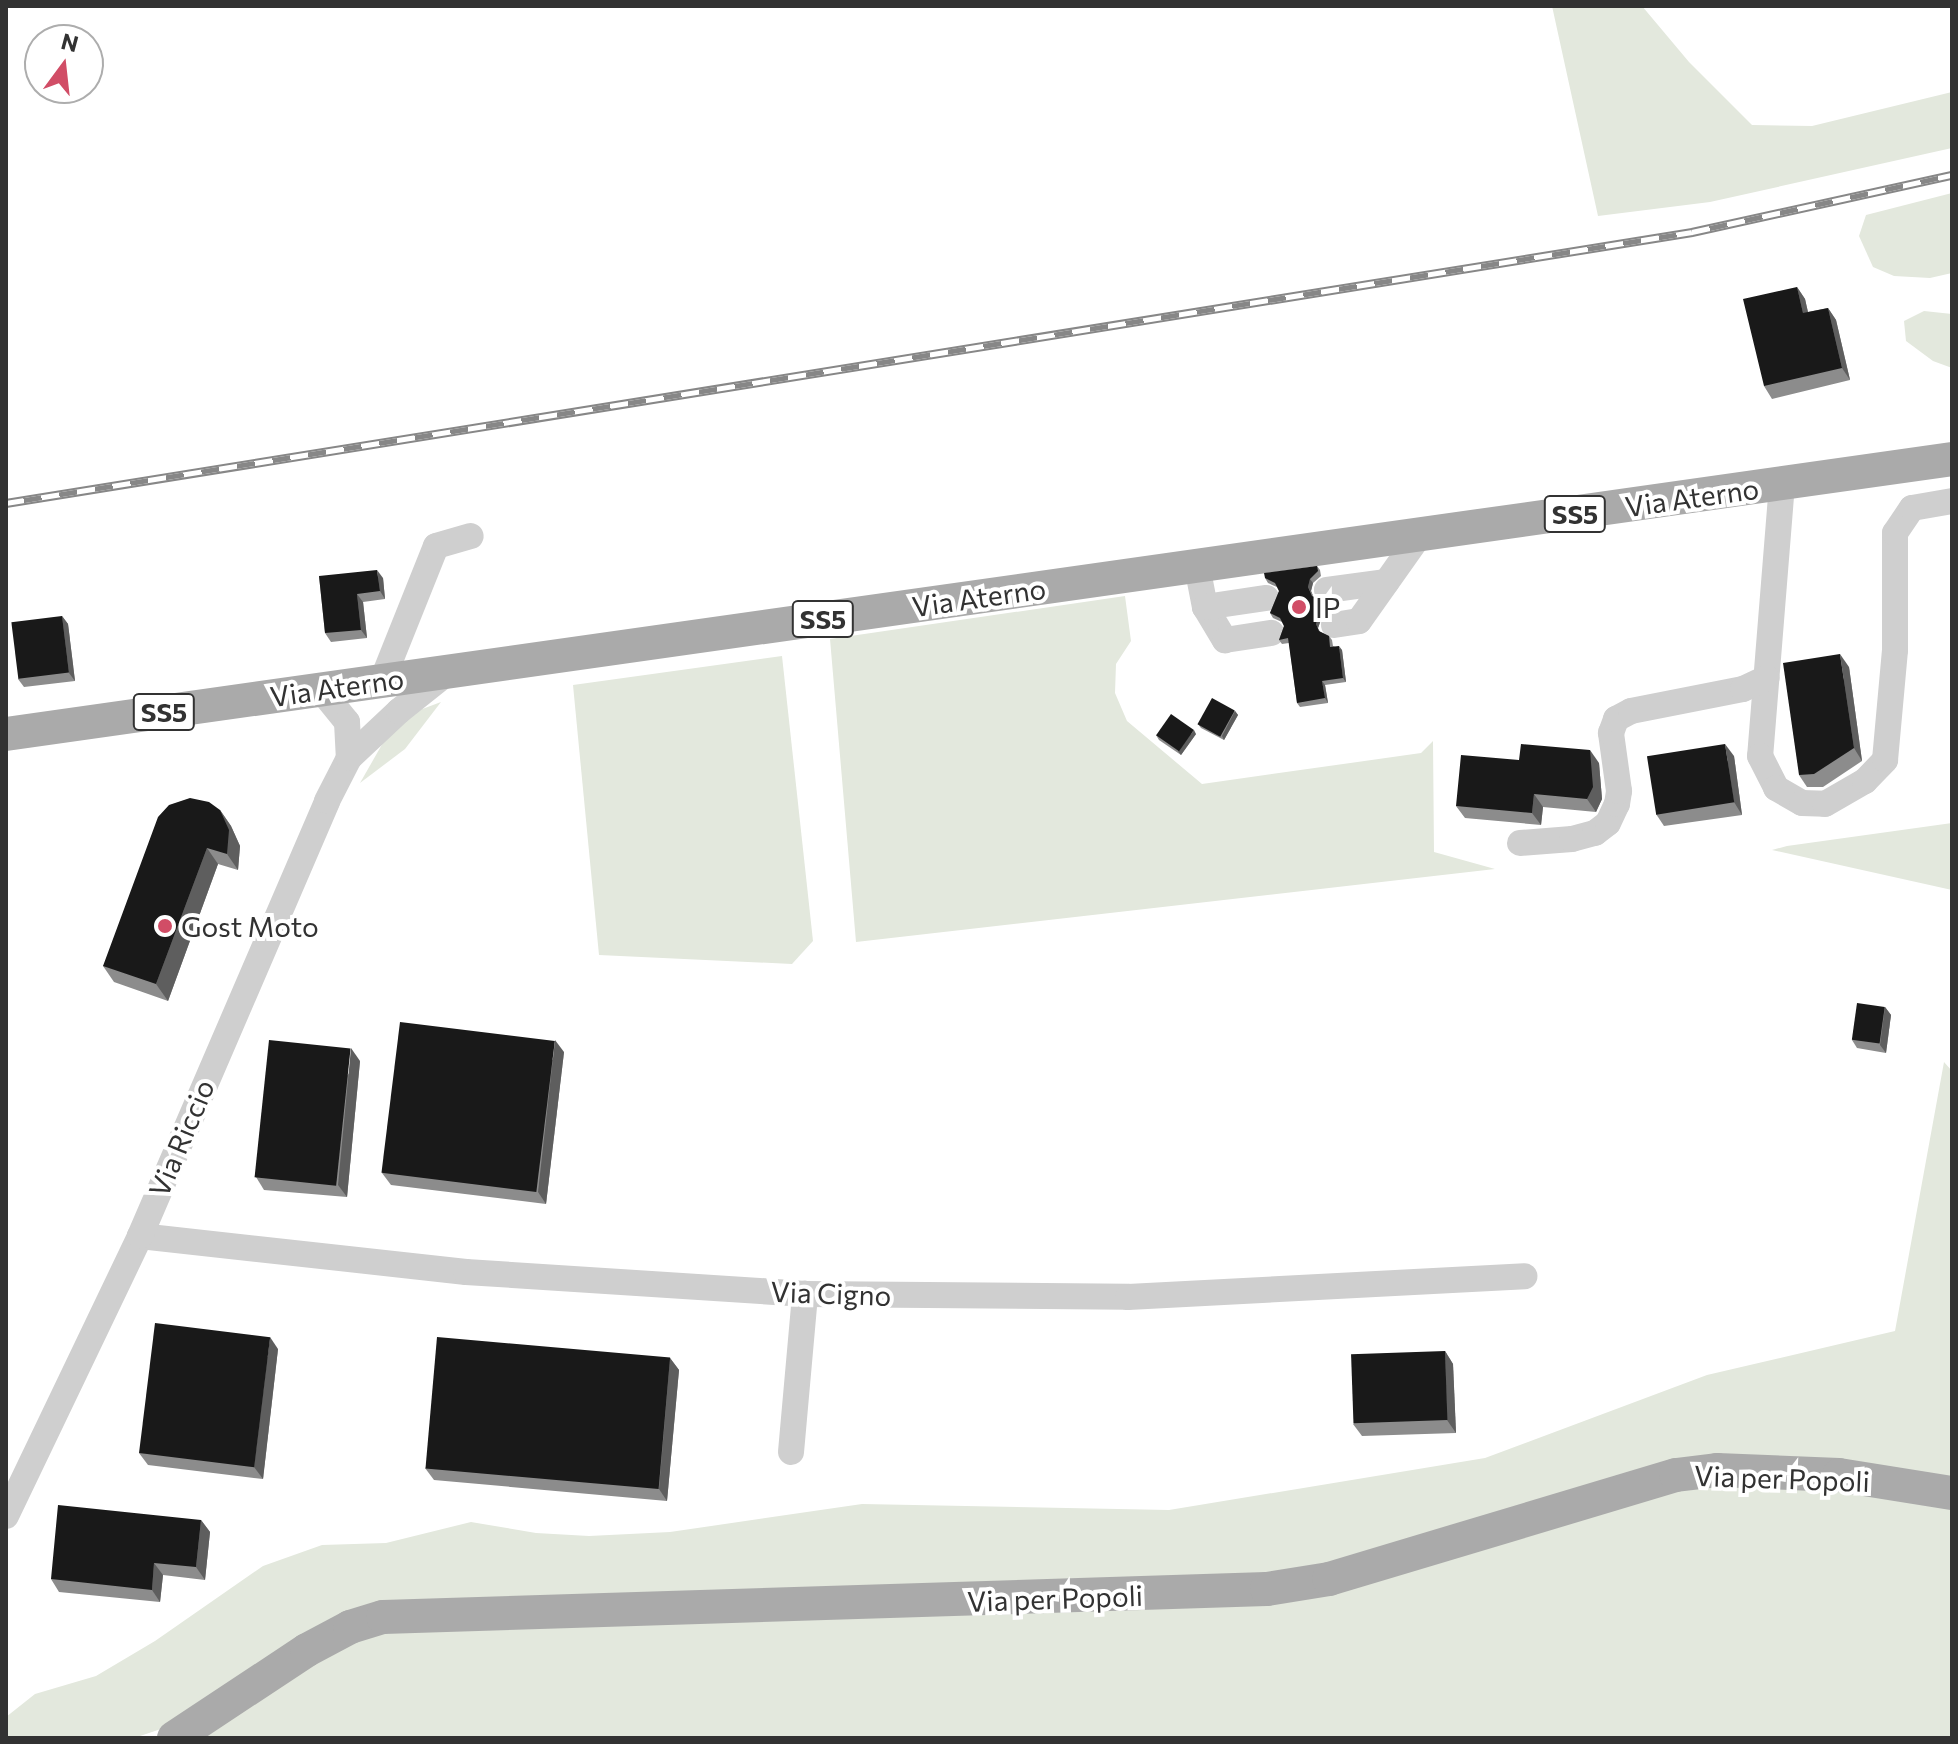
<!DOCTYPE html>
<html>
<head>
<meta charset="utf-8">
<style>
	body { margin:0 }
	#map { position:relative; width:1958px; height:1744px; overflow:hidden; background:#fff; font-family:Commissioner,sans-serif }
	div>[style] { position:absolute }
	.green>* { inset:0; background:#e3e8dd }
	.minor>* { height:26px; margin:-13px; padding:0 13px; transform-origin:13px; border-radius:13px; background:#cfcfcf }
	.major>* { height:34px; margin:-17px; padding:0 17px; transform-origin:17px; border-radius:17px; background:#aaa }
	.rail>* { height:9px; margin-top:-4.5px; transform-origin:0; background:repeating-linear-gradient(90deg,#fff 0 18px,#878787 0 36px); box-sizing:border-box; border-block:2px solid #878787 }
	.wall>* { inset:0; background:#8c8c8c }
	.shaded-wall>* { inset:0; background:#5e5e5e }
	.building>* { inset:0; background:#191919; transform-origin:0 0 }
	.dots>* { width:22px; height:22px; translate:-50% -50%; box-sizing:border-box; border:4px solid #fff; border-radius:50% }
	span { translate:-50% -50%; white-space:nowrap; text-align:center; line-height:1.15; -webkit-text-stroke:8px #fff; paint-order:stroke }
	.shield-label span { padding:2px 6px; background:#fff; border:2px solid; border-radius:6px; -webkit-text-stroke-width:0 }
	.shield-label { font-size:26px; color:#323232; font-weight:700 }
	.street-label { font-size:28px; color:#323232 }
	.poi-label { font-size:28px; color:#323232 }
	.left { translate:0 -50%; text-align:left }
	.frame { position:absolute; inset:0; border:8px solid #323232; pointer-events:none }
	.north { position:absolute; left:24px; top:24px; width:80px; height:80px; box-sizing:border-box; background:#fff; border:2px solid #adadad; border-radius:50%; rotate:15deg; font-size:22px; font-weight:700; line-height:32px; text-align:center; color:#323232 }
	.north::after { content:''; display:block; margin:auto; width:28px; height:36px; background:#d14d66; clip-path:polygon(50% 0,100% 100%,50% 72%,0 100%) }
</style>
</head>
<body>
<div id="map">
	<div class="green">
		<div style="clip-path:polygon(1552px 6px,1642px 6px,1689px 62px,1752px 125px,1812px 126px,1952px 92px,1952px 148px,1710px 202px,1598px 216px)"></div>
		<div style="clip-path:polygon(1952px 193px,1952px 273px,1930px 278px,1894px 276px,1873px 267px,1859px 236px,1866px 215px)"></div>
		<div style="clip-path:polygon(1924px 311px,1952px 314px,1952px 368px,1933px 361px,1906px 341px,1904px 321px)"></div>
		<div style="clip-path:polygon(1125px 596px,1131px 641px,1116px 664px,1115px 693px,1127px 721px,1202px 784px,1421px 753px,1433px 741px,1434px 852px,1495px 869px,856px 942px,830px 639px)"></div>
		<div style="clip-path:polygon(782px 656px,813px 941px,792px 964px,599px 955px,573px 685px)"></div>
		<div style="clip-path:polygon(441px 702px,405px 749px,360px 783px,384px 741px,417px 711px)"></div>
		<div style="clip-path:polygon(1952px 823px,1952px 890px,1772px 850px,1787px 846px)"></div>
		<div style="clip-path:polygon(1944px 1062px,1952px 1071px,1952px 1478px,1716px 1456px,1325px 1565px,1265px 1575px,412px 1600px,158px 1730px,134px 1738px,6px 1738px,6px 1717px,35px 1694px,96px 1676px,155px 1641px,263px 1566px,322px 1545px,386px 1543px,471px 1522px,536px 1533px,589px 1536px,670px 1532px,862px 1504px,1169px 1510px,1485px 1458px,1707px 1375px,1895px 1331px)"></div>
		<div style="clip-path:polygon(1717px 1484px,1838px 1489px,1952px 1507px,1952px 1738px,204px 1738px,314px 1662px,355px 1640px,386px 1631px,1123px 1610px,1647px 1496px)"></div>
	</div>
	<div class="minor">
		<div style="left:1782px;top:484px;width:273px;rotate:94.6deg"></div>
		<div style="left:1760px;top:756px;width:36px;rotate:63deg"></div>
		<div style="left:1776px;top:788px;width:30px;rotate:30deg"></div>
		<div style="left:1802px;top:803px;width:23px;rotate:2deg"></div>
		<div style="left:1825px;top:804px;width:46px;rotate:-29.9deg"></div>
		<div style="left:1865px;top:781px;width:29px;rotate:-46deg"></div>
		<div style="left:1885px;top:760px;width:110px;rotate:-84.8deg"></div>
		<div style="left:1895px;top:650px;width:117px;rotate:-90deg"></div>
		<div style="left:1895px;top:533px;width:30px;rotate:-56deg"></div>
		<div style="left:1912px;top:508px;width:41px;rotate:-9.9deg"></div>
		<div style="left:1197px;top:566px;width:42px;rotate:79deg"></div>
		<div style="left:1205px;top:607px;width:39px;rotate:59deg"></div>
		<div style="left:1225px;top:640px;width:47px;rotate:-8.7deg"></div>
		<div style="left:1327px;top:590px;width:60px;rotate:-7.7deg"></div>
		<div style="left:1205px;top:607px;width:62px;rotate:-8.4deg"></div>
		<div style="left:1334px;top:625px;width:25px;rotate:-9deg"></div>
		<div style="left:1359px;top:621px;width:105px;rotate:-54.7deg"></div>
		<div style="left:382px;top:681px;width:145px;rotate:-68.2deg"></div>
		<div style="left:436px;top:546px;width:36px;rotate:-16deg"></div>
		<div style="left:321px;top:690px;width:41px;rotate:50.9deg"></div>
		<div style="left:347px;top:722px;width:36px;rotate:87deg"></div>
		<div style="left:1520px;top:843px;width:52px;rotate:-4.4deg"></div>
		<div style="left:1572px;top:839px;width:24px;rotate:-15deg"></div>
		<div style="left:1595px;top:833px;width:16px;rotate:-38deg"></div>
		<div style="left:1608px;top:823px;width:21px;rotate:-65deg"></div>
		<div style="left:1617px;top:804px;width:13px;rotate:-81deg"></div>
		<div style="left:1619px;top:791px;width:59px;rotate:-97.9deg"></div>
		<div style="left:1611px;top:733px;width:15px;rotate:-70deg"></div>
		<div style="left:1616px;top:719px;width:17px;rotate:-28deg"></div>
		<div style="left:1631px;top:711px;width:114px;rotate:-11.1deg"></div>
		<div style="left:1743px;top:689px;width:26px;rotate:-25deg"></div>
		<div style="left:140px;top:1236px;width:328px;rotate:6.3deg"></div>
		<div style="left:466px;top:1272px;width:340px;rotate:3.7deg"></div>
		<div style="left:805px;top:1294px;width:323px;rotate:0.5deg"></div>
		<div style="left:1128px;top:1297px;width:397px;rotate:-3deg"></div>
		<div style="left:791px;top:1452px;width:159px;rotate:-84.9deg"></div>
		<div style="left:6px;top:1516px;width:310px;rotate:-64.4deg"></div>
		<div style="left:140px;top:1236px;width:473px;rotate:-66.7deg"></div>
		<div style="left:327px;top:801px;width:48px;rotate:-62.9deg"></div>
		<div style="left:349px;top:758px;width:69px;rotate:-43.2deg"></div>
		<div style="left:399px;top:711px;width:63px;rotate:-38.5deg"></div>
	</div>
	<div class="major">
		<div style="left:6px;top:734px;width:1965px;rotate:-8.04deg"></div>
		<div style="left:174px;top:1738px;width:159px;rotate:-33.5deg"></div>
		<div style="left:307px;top:1650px;width:49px;rotate:-28.1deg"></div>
		<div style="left:350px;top:1627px;width:34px;rotate:-17deg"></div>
		<div style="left:383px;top:1617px;width:884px;rotate:-1.81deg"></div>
		<div style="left:1267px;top:1589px;width:63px;rotate:-9.2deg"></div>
		<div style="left:1329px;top:1579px;width:362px;rotate:-16.7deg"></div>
		<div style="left:1676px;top:1475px;width:41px;rotate:-7deg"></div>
		<div style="left:1717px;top:1470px;width:122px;rotate:2.3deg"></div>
		<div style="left:1839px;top:1475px;width:114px;rotate:9.1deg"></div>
	</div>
	<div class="rail">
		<div style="left:6px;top:503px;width:1708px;rotate:-9.13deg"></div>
		<div style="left:1692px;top:232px;width:266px;rotate:-12.4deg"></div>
	</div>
	<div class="wall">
		<div style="clip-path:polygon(1797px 287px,1805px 299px,1808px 312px,1828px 308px,1836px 320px,1850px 380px,1772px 399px,1764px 386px)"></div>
		<div style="clip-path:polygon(1317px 566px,1320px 570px,1321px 576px,1313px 583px,1311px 591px,1313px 597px,1323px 601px,1326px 606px,1318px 628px,1320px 632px,1329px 636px,1332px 640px,1333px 646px,1342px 650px,1346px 682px,1325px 685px,1328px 703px,1300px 707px,1297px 703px,1289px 643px,1282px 644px,1279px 640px,1284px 626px,1282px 622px,1273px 618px,1270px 613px,1279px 591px,1277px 587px,1268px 583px,1265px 578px)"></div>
		<div style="clip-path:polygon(319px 576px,383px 578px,385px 599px,363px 602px,367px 638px,331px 642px,325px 633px)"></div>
		<div style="clip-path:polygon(62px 616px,68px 624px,75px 681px,24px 687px,18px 679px)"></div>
		<div style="clip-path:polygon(1849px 667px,1862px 761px,1823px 787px,1807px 787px,1799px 775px)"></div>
		<div style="clip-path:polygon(1235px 711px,1238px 715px,1224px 740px,1201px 728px,1198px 724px)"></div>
		<div style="clip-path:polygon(1196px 734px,1181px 755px,1159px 740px,1156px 735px)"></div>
		<div style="clip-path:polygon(1734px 756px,1742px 815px,1664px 826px,1656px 814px)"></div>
		<div style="clip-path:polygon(1519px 760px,1599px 763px,1602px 799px,1596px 812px,1543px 807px,1541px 825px,1465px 818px,1456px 806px)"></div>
		<div style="clip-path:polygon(220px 810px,231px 826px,240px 846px,238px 870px,218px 864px,168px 1001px,114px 982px,103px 966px)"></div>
		<div style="clip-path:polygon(1885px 1007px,1891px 1015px,1886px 1053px,1857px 1048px,1852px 1040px)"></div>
		<div style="clip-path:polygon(564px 1052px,546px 1204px,391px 1185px,382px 1173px)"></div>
		<div style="clip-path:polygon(360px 1061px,347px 1197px,264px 1190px,256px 1177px)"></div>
		<div style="clip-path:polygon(278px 1349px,263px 1479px,148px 1465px,139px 1453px)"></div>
		<div style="clip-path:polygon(1445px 1351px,1453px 1364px,1456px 1433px,1362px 1436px,1353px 1424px)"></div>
		<div style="clip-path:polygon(670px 1358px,679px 1370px,667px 1501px,434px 1480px,425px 1468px)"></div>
		<div style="clip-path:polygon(201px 1520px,210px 1532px,205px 1580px,163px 1575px,160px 1602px,59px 1592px,51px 1579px)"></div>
	</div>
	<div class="shaded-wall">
		<div style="clip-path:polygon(1797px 287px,1805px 299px,1811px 326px,1803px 313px)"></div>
		<div style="clip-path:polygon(1828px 308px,1836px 320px,1850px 380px,1842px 368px)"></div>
		<div style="clip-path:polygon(377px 570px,383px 578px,385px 599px,380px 591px)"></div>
		<div style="clip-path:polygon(1310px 579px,1313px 583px,1311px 591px,1315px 600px,1308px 587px)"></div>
		<div style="clip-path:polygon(357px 594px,363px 602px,367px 638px,361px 630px)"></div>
		<div style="clip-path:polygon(1323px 601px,1326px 606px,1318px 628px,1322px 636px,1316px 624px)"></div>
		<div style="clip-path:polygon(62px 616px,68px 624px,75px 681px,69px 673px)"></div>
		<div style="clip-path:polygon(1339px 646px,1342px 650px,1346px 682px,1343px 678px)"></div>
		<div style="clip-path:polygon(1840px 654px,1849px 667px,1862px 761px,1854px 748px)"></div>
		<div style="clip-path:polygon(1322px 681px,1325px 685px,1328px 703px,1325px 698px)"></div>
		<div style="clip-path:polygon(1235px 711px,1238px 715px,1224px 740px,1222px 736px)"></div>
		<div style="clip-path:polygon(1194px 730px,1196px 734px,1181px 755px,1178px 751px)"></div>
		<div style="clip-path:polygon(1725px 744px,1734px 756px,1742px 815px,1734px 802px)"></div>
		<div style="clip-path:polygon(1590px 750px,1599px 763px,1602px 799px,1596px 812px,1587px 799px)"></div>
		<div style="clip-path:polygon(1534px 794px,1543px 807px,1541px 825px,1532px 813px)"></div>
		<div style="clip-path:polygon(220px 810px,231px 826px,240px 846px,238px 870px,227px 854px)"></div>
		<div style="clip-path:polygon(207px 848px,218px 864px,168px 1001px,156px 984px)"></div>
		<div style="clip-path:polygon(1885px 1007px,1891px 1015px,1886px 1053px,1880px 1045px)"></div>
		<div style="clip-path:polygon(555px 1040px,564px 1052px,546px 1204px,538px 1192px)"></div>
		<div style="clip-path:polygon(351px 1048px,360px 1061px,347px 1197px,338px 1185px)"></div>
		<div style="clip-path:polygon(270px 1337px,278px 1349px,263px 1479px,254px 1467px)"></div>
		<div style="clip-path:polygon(1445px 1351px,1453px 1364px,1456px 1433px,1447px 1420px)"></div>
		<div style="clip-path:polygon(670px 1358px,679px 1370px,667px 1501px,659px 1489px)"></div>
		<div style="clip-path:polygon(201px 1520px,210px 1532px,205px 1580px,196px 1567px)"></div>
		<div style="clip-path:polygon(154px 1563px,163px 1575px,160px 1602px,152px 1590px)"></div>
	</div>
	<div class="building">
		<div style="clip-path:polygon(1797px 287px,1803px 313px,1828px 308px,1842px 368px,1764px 386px,1743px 299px)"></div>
		<div style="clip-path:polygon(1317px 566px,1318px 571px,1310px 579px,1308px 587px,1312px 596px,1323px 601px,1316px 624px,1319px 631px,1329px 636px,1330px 647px,1339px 646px,1343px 678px,1322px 681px,1325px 698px,1297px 703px,1288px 638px,1279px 640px,1284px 626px,1280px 618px,1270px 613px,1279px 591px,1275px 583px,1265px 578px,1264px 573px)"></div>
		<div style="clip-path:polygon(377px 570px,380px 591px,357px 594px,361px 630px,325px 633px,319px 576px)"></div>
		<div style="left:62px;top:616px;width:57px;height:51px;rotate:83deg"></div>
		<div style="clip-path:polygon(1840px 654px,1854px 748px,1814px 774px,1799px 775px,1783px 663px)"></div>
		<div style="left:1212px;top:698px;width:26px;height:30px;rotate:29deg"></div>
		<div style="left:1171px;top:714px;width:28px;height:26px;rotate:35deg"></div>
		<div style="clip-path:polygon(1521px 744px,1590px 750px,1593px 787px,1587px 799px,1534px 794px,1532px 813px,1456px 806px,1461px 755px,1519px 760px)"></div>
		<div style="left:1725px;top:744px;width:59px;height:79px;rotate:81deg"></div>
		<div style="clip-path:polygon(190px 798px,209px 802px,220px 810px,229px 830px,227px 854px,207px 848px,156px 984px,103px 966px,158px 817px,169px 805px)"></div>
		<div style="left:1857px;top:1003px;width:28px;height:37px;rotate:8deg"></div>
		<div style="left:400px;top:1022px;width:156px;height:152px;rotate:7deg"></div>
		<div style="left:269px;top:1040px;width:82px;height:138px;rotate:6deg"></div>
		<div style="left:155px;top:1323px;width:116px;height:131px;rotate:7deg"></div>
		<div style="left:437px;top:1337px;width:234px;height:132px;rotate:5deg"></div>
		<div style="left:1445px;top:1351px;width:69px;height:94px;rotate:88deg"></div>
		<div style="clip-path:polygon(58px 1505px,201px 1520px,196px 1567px,154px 1563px,152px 1590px,51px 1579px)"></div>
	</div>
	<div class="dots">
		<div style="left:1299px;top:607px;background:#d14d66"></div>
		<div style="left:165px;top:926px;background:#d14d66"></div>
	</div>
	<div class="shield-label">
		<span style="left:1575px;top:514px">SS5</span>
		<span style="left:823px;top:619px">SS5</span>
		<span style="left:164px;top:712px">SS5</span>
	</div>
	<div class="street-label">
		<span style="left:1692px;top:497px;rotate:-8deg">Via Aterno</span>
		<span style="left:979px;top:597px;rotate:-8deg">Via Aterno</span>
		<span style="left:337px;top:687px;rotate:-8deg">Via Aterno</span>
		<span style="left:181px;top:1138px;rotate:-67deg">Via Riccio</span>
		<span style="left:831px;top:1293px;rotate:2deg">Via Cigno</span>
		<span style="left:1782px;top:1478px;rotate:2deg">Via per Popoli</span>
		<span style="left:1055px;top:1598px;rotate:-2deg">Via per Popoli</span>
	</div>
	<div class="poi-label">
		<span class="left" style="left:1315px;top:607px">IP</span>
		<span class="left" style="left:181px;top:926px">Gost Moto</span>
	</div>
	<div class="frame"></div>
	<div class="north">N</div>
</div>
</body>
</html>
